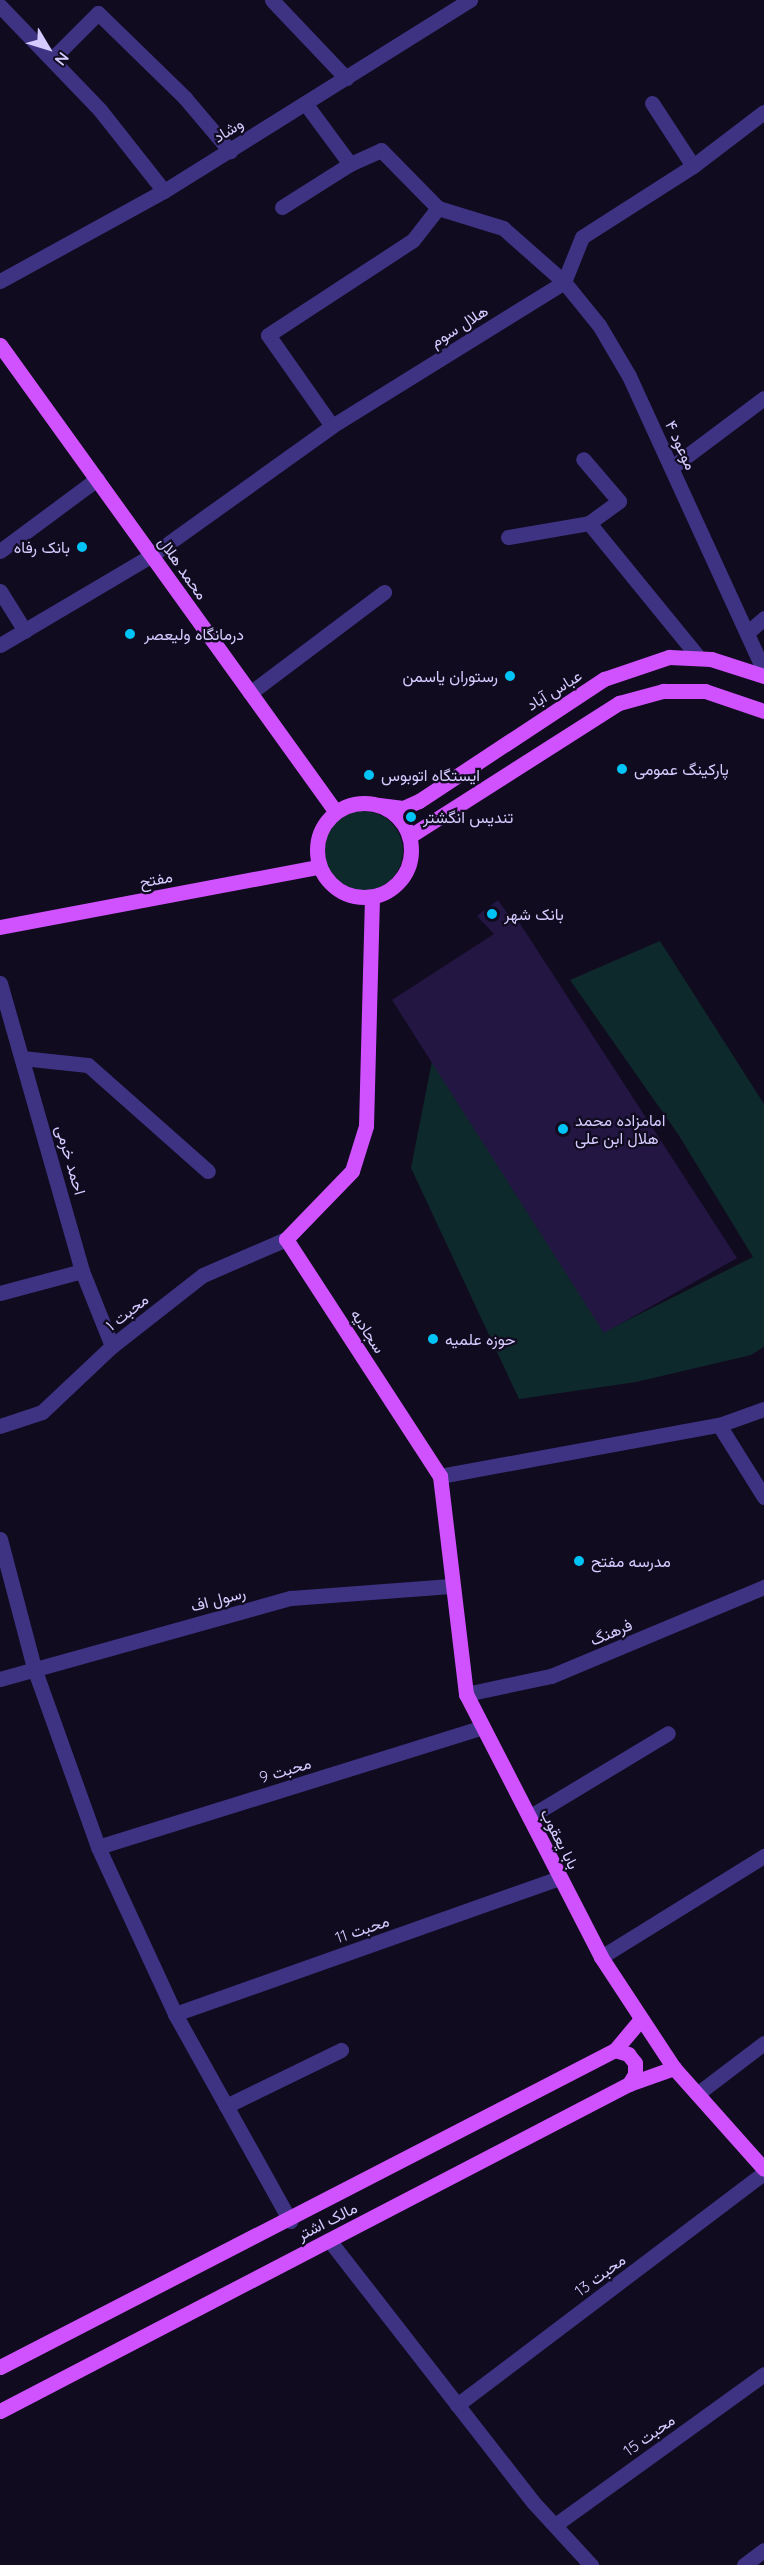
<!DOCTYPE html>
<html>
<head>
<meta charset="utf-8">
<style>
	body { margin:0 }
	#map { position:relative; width:764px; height:2565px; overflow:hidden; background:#110b20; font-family:Quicksand,Vazirmatn,sans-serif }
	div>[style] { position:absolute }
	.green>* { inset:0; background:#0e292b }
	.round { border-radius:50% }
	.building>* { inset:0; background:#241642 }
	.minor>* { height:15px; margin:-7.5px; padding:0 7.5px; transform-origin:7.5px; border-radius:7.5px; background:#3e3382 }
	.major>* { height:15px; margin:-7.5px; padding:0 7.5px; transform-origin:7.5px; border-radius:7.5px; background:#d052ff }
	.major>.ring { margin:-7.5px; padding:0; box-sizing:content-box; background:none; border:15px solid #d052ff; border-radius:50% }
	.dots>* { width:16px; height:16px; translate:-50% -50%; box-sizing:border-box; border:3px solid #110b20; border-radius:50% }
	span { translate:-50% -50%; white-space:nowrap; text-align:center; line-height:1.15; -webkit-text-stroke:4.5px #110b20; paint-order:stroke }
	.street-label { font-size:16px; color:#d6cbff }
	.poi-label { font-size:16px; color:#d6cbff }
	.right { translate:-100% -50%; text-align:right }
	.left { translate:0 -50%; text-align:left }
	.north { position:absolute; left:18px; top:18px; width:60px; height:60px; -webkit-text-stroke:4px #110b20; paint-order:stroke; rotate:128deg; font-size:16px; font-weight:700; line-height:24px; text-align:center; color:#d6cbff }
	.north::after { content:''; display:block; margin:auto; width:21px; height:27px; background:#d6cbff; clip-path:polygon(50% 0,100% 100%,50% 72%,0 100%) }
</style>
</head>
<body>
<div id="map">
	<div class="green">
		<div class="round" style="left:323px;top:811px;width:80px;height:80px"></div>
		<div style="clip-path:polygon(660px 941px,764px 1104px,764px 1347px,751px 1355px,636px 1382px,519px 1399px,411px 1168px,432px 1061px,604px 1332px,753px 1257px,678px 1134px,570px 980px)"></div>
	</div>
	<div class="building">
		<div style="clip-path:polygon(498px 900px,513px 922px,517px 919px,737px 1258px,604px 1333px,392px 1000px,494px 934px,477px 916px)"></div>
	</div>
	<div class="minor">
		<div style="left:272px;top:0;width:108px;rotate:46.5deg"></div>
		<div style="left:0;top:6px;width:144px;rotate:46.1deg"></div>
		<div style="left:100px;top:110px;width:103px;rotate:51.7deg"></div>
		<div style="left:52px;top:59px;width:65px;rotate:-45deg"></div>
		<div style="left:98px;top:13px;width:122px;rotate:44.3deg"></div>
		<div style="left:185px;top:98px;width:70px;rotate:49.7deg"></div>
		<div style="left:305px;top:103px;width:76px;rotate:53.6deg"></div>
		<div style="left:350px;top:164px;width:34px;rotate:-24deg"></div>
		<div style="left:381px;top:150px;width:81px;rotate:45.5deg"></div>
		<div style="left:438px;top:208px;width:68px;rotate:17.1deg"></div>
		<div style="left:503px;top:228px;width:81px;rotate:41.5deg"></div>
		<div style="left:564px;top:282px;width:55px;rotate:50.9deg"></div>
		<div style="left:599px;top:325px;width:59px;rotate:59.5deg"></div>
		<div style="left:629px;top:376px;width:324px;rotate:65.4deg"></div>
		<div style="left:652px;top:103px;width:75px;rotate:56.9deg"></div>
		<div style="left:282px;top:207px;width:80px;rotate:-32.3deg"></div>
		<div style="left:0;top:281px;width:187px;rotate:-28.8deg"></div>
		<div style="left:164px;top:191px;width:361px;rotate:-32deg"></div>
		<div style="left:332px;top:426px;width:111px;rotate:-125.1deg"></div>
		<div style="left:268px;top:335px;width:173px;rotate:-33.2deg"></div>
		<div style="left:413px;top:240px;width:41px;rotate:-52deg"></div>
		<div style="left:672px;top:467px;width:115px;rotate:-36.9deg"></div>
		<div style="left:589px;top:523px;width:174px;rotate:50.8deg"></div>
		<div style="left:508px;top:537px;width:82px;rotate:-9.8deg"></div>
		<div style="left:589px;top:523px;width:37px;rotate:-36deg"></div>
		<div style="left:619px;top:501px;width:55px;rotate:-130.6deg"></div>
		<div style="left:0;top:551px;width:121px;rotate:-36.6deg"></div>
		<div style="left:0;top:591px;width:47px;rotate:58deg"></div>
		<div style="left:747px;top:633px;width:23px;rotate:-41deg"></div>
		<div style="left:0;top:645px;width:177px;rotate:-30.6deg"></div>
		<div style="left:152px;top:555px;width:221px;rotate:-35.6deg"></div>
		<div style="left:332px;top:426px;width:273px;rotate:-31.8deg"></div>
		<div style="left:564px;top:282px;width:48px;rotate:-68.2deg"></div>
		<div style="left:582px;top:237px;width:132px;rotate:-32.6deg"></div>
		<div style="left:693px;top:166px;width:89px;rotate:-37.3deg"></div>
		<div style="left:250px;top:693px;width:168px;rotate:-37deg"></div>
		<div style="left:0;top:983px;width:299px;rotate:74.1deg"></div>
		<div style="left:82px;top:1271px;width:81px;rotate:68.2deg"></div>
		<div style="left:22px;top:1058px;width:66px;rotate:6.1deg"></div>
		<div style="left:88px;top:1065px;width:160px;rotate:41.5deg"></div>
		<div style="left:0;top:1293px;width:85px;rotate:-15deg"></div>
		<div style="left:719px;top:1425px;width:85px;rotate:58deg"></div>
		<div style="left:0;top:1426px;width:44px;rotate:-18.4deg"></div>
		<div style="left:42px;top:1412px;width:96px;rotate:-43.3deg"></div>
		<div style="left:112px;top:1346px;width:115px;rotate:-38deg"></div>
		<div style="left:203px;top:1275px;width:90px;rotate:-23.4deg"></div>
		<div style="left:440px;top:1476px;width:284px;rotate:-10.4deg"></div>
		<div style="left:719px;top:1425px;width:48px;rotate:-19.6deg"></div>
		<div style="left:0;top:1539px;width:133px;rotate:75.2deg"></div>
		<div style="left:34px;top:1668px;width:190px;rotate:70.3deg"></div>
		<div style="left:98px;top:1847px;width:184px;rotate:65.2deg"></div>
		<div style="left:175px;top:2014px;width:237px;rotate:60.9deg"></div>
		<div style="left:0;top:1679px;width:302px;rotate:-15.6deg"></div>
		<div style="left:291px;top:1598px;width:160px;rotate:-4.3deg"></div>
		<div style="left:466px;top:1694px;width:87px;rotate:-12deg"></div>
		<div style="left:551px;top:1676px;width:231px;rotate:-22.7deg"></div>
		<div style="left:529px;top:1817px;width:162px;rotate:-31.1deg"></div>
		<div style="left:98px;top:1847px;width:403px;rotate:-17.3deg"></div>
		<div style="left:601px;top:1957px;width:192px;rotate:-31.8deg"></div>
		<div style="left:175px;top:2014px;width:408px;rotate:-19.5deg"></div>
		<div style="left:697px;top:2094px;width:84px;rotate:-37.3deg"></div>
		<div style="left:226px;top:2106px;width:128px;rotate:-26deg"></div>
		<div style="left:329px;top:2240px;width:332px;rotate:52.1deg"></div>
		<div style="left:533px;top:2502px;width:86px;rotate:47.4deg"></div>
		<div style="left:457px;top:2405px;width:385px;rotate:-37.1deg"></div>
		<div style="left:555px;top:2525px;width:258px;rotate:-35.8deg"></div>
		<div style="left:744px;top:2565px;width:25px;rotate:-37deg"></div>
	</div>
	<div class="major">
		<div style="left:0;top:345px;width:575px;rotate:54.27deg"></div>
		<div class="ring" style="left:317px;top:803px;width:79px;height:79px"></div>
		<div style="left:379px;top:805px;width:24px;rotate:7deg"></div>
		<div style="left:403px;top:808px;width:17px;rotate:-24deg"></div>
		<div style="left:419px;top:801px;width:222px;rotate:-33.4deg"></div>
		<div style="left:604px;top:679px;width:69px;rotate:-18.7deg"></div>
		<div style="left:669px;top:657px;width:42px;rotate:2.7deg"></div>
		<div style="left:711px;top:659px;width:56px;rotate:17.8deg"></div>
		<div style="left:410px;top:836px;width:248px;rotate:-32.5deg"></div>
		<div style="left:619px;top:703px;width:46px;rotate:-15.3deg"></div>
		<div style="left:663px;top:691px;width:42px"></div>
		<div style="left:705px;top:691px;width:62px;rotate:18.7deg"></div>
		<div style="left:372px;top:897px;width:229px;rotate:91.5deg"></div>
		<div style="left:366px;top:1126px;width:47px;rotate:107.3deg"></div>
		<div style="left:352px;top:1171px;width:95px;rotate:134.1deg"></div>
		<div style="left:286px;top:1239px;width:283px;rotate:57deg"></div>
		<div style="left:440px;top:1476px;width:220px;rotate:83.2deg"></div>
		<div style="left:466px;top:1694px;width:296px;rotate:62.8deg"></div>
		<div style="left:601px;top:1957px;width:133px;rotate:56.7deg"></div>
		<div style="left:674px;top:2068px;width:135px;rotate:48.3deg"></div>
		<div style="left:0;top:927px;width:325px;rotate:-10.7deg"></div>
		<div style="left:615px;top:2050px;width:14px;rotate:17deg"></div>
		<div style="left:628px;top:2054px;width:11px;rotate:52deg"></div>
		<div style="left:635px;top:2063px;width:11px;rotate:90deg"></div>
		<div style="left:635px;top:2074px;width:12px;rotate:121deg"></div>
		<div style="left:0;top:2367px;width:692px;rotate:-27.27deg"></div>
		<div style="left:615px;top:2050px;width:39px;rotate:-50deg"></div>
		<div style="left:0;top:2411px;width:709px;rotate:-27.47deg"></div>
		<div style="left:629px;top:2084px;width:48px;rotate:-19.6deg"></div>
	</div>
	<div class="dots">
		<div style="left:82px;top:547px;background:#00c3f6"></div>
		<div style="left:130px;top:634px;background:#00c3f6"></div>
		<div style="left:510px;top:676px;background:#00c3f6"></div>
		<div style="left:622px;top:769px;background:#00c3f6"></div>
		<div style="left:369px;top:775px;background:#00c3f6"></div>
		<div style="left:411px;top:817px;background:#00c3f6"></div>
		<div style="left:492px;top:914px;background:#00c3f6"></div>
		<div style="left:563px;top:1129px;background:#00c3f6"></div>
		<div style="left:433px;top:1339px;background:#00c3f6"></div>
		<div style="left:579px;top:1561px;background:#00c3f6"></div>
	</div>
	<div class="street-label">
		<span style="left:228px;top:130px;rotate:-32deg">وشاد</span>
		<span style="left:459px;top:326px;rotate:-32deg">هلال سوم</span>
		<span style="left:681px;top:445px;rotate:65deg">موعود ۴</span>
		<span style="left:183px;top:568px;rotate:55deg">محمد هلال</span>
		<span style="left:554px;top:690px;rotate:-32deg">عباس آباد</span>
		<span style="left:156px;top:879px;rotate:-11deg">مفتح</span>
		<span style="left:71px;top:1160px;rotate:74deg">احمد خرمی</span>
		<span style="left:127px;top:1312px;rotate:-38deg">محبت ۱</span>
		<span style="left:368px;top:1331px;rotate:57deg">سجادیه</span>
		<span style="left:218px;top:1599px;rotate:-15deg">رسول اف</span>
		<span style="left:611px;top:1632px;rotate:-23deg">فرهنگ</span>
		<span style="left:285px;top:1770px;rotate:-17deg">محبت 9</span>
		<span style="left:560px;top:1839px;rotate:63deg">بابا یعقوب</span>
		<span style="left:362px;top:1929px;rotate:-19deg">محبت 11</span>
		<span style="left:327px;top:2221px;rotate:-27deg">مالک اشتر</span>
		<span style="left:600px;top:2275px;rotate:-37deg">محبت 13</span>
		<span style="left:649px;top:2435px;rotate:-36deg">محبت 15</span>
	</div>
	<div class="poi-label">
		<span class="right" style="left:70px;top:547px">بانک رفاه</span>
		<span class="left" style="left:144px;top:634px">درمانگاه ولیعصر</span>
		<span class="right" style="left:498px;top:676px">رستوران یاسمن</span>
		<span class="left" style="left:634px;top:769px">پارکینگ عمومی</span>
		<span class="left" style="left:381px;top:775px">ایستگاه اتوبوس</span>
		<span class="left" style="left:423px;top:817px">تندیس انگشتر</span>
		<span class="left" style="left:504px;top:914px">بانک شهر</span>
		<span class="left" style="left:575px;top:1129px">امامزاده محمد<br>هلال ابن علی</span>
		<span class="left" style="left:445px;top:1339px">حوزه علمیه</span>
		<span class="left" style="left:591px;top:1561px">مدرسه مفتح</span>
	</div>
	<div class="north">N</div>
</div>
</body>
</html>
